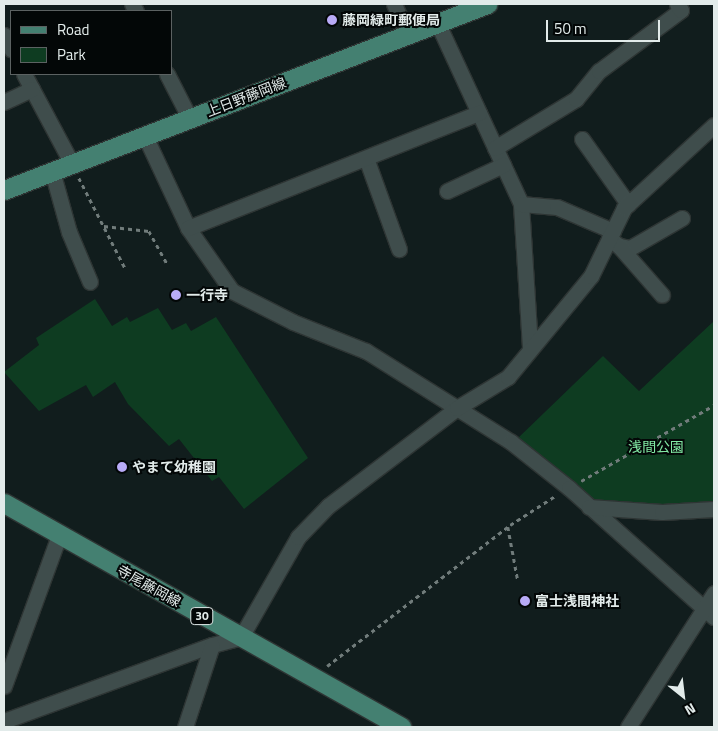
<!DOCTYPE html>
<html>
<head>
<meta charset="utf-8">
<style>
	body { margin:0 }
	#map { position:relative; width:718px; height:731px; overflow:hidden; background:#111d1d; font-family:"Titillium Web","Noto Sans JP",sans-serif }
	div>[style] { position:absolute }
	.green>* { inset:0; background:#0e3c21 }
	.path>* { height:2.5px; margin-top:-1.25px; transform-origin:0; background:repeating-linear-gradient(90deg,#717c7b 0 4px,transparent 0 8px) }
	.roads { filter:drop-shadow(1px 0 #2e3534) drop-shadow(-1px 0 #2e3534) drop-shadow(0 1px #2e3534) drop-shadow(0 -1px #2e3534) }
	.minor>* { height:15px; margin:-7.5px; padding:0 7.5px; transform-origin:7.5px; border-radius:7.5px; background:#3f4d4c }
	.major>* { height:19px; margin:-9.5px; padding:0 9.5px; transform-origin:9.5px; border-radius:9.5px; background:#448071 }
	.dots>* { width:14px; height:14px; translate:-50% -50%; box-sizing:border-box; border:2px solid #030707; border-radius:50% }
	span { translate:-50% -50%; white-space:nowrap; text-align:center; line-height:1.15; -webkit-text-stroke:4px #030707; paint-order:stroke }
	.shield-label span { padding:1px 4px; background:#030707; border:1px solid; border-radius:4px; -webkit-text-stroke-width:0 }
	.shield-label { font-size:12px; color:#e2ebea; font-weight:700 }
	.poi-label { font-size:14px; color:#e2ebea; font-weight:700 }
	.left { translate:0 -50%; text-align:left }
	.street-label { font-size:14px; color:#e2ebea }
	.park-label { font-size:14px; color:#82e9a4 }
	.frame { position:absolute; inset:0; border:5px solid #e2ebea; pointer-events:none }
	.legend { position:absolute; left:10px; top:10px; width:162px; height:65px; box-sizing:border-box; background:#030707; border:1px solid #5c6262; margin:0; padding:6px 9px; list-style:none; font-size:15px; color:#e2ebea }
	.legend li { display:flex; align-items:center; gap:10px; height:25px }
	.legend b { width:25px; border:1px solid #5c6262 }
	.north { position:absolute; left:658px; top:671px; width:50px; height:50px; -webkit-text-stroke:4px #030707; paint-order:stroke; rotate:151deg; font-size:14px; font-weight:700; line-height:20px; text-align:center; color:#e2ebea }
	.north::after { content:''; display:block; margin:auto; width:18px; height:22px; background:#e2ebea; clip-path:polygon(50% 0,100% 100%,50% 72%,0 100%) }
	.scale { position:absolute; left:546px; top:20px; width:114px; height:22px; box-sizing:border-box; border:2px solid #e2ebea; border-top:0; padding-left:6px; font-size:15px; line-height:18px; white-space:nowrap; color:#e2ebea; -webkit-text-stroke:4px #030707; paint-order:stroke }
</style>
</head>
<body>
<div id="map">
	<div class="green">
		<div style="clip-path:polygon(95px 299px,112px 326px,127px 317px,130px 322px,158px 308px,172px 330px,186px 323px,191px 331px,216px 317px,308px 458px,244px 509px,219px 477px,212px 481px,179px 439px,169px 446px,128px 404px,115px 382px,93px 397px,86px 385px,39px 411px,4px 372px,39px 345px,36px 338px)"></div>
		<div style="clip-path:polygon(714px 321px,714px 504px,658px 506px,591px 500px,517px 439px,603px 356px,639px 391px)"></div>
	</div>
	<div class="path">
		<div style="left:79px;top:178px;width:101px;rotate:62.9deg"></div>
		<div style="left:104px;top:226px;width:45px;rotate:6.3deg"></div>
		<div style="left:149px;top:231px;width:37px;rotate:61deg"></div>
		<div style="left:581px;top:481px;width:153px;rotate:-29.7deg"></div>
		<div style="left:508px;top:527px;width:55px;rotate:79.5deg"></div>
		<div style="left:327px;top:666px;width:231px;rotate:-37.6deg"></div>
		<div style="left:510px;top:525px;width:54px;rotate:-32.8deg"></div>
	</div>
	<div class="roads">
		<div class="minor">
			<div style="left:132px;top:4px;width:8px;rotate:60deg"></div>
			<div style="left:394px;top:4px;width:34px;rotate:66deg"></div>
			<div style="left:438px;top:24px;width:198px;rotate:65.2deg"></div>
			<div style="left:521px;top:204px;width:144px;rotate:86.4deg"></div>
			<div style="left:4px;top:35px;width:16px;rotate:63deg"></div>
			<div style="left:24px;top:74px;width:102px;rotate:61.9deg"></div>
			<div style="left:167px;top:74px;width:51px;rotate:62.9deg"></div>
			<div style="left:4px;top:102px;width:31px;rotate:-25deg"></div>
			<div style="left:145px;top:136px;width:102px;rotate:64.9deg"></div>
			<div style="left:188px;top:228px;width:77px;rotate:55.1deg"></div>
			<div style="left:232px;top:291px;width:68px;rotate:26.9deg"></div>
			<div style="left:293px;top:322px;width:79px;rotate:21.7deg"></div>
			<div style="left:366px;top:351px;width:171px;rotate:32.1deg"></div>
			<div style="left:511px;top:442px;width:74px;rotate:38.4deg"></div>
			<div style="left:569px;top:488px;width:194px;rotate:41.7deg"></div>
			<div style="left:582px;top:139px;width:80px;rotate:54.7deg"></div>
			<div style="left:495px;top:148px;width:95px;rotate:-31.2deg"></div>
			<div style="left:576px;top:99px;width:36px;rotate:-51deg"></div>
			<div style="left:599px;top:71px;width:102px;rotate:-36.6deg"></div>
			<div style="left:681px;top:10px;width:7px;rotate:-124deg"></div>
			<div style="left:366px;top:158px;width:97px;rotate:70.1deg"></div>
			<div style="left:52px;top:171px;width:63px;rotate:74.4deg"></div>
			<div style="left:69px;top:232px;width:54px;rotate:67.2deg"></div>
			<div style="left:447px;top:191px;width:62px;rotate:-24.9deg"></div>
			<div style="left:521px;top:204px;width:36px;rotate:5deg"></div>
			<div style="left:557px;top:207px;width:61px;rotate:23.2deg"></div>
			<div style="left:188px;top:228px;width:313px;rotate:-21.6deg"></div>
			<div style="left:609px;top:238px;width:13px;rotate:39deg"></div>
			<div style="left:619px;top:246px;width:11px;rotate:10deg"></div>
			<div style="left:630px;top:248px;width:60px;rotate:-30deg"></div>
			<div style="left:619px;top:246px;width:65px;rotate:48.7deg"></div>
			<div style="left:589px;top:507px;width:73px;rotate:3.9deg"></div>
			<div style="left:662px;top:512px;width:52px;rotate:-3.3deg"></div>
			<div style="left:4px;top:686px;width:160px;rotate:-69.9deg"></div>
			<div style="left:4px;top:721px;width:221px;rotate:-20.1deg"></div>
			<div style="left:212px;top:645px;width:30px;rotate:-15deg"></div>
			<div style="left:241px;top:637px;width:115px;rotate:-60.3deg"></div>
			<div style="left:298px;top:537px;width:43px;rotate:-45.9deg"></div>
			<div style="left:328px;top:506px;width:162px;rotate:-37.2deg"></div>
			<div style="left:457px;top:408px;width:60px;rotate:-31.3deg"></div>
			<div style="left:508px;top:377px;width:131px;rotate:-50.6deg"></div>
			<div style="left:591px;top:276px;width:76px;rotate:-64.1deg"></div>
			<div style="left:624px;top:208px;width:122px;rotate:-42.7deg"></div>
			<div style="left:185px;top:727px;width:86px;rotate:-71.8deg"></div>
			<div style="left:628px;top:727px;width:159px;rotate:-57.3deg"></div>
		</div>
		<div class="major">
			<div style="left:4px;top:190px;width:518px;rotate:-21.06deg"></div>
			<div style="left:4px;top:503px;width:456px;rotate:29.4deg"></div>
		</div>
	</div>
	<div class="dots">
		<div style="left:332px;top:20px;background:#b8abf7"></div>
		<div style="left:176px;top:295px;background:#b8abf7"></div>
		<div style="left:122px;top:467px;background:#b8abf7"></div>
		<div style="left:525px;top:601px;background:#b8abf7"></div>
	</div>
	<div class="shield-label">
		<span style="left:202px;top:616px">30</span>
	</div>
	<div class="poi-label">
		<span class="left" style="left:342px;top:20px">藤岡緑町郵便局</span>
		<span class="left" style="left:186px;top:295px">一行寺</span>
		<span class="left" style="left:132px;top:467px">やまて幼稚園</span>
		<span class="left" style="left:535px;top:601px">富士浅間神社</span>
	</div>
	<div class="street-label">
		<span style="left:246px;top:97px;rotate:-21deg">上日野藤岡線</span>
		<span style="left:149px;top:586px;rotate:29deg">寺尾藤岡線</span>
	</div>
	<div class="park-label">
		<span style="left:656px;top:447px">浅間公園</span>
	</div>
	<div class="frame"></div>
	<ul class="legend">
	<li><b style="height:6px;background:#448071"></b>Road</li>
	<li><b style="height:14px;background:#0e3c21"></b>Park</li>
	</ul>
	<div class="north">N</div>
	<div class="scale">50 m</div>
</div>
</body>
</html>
